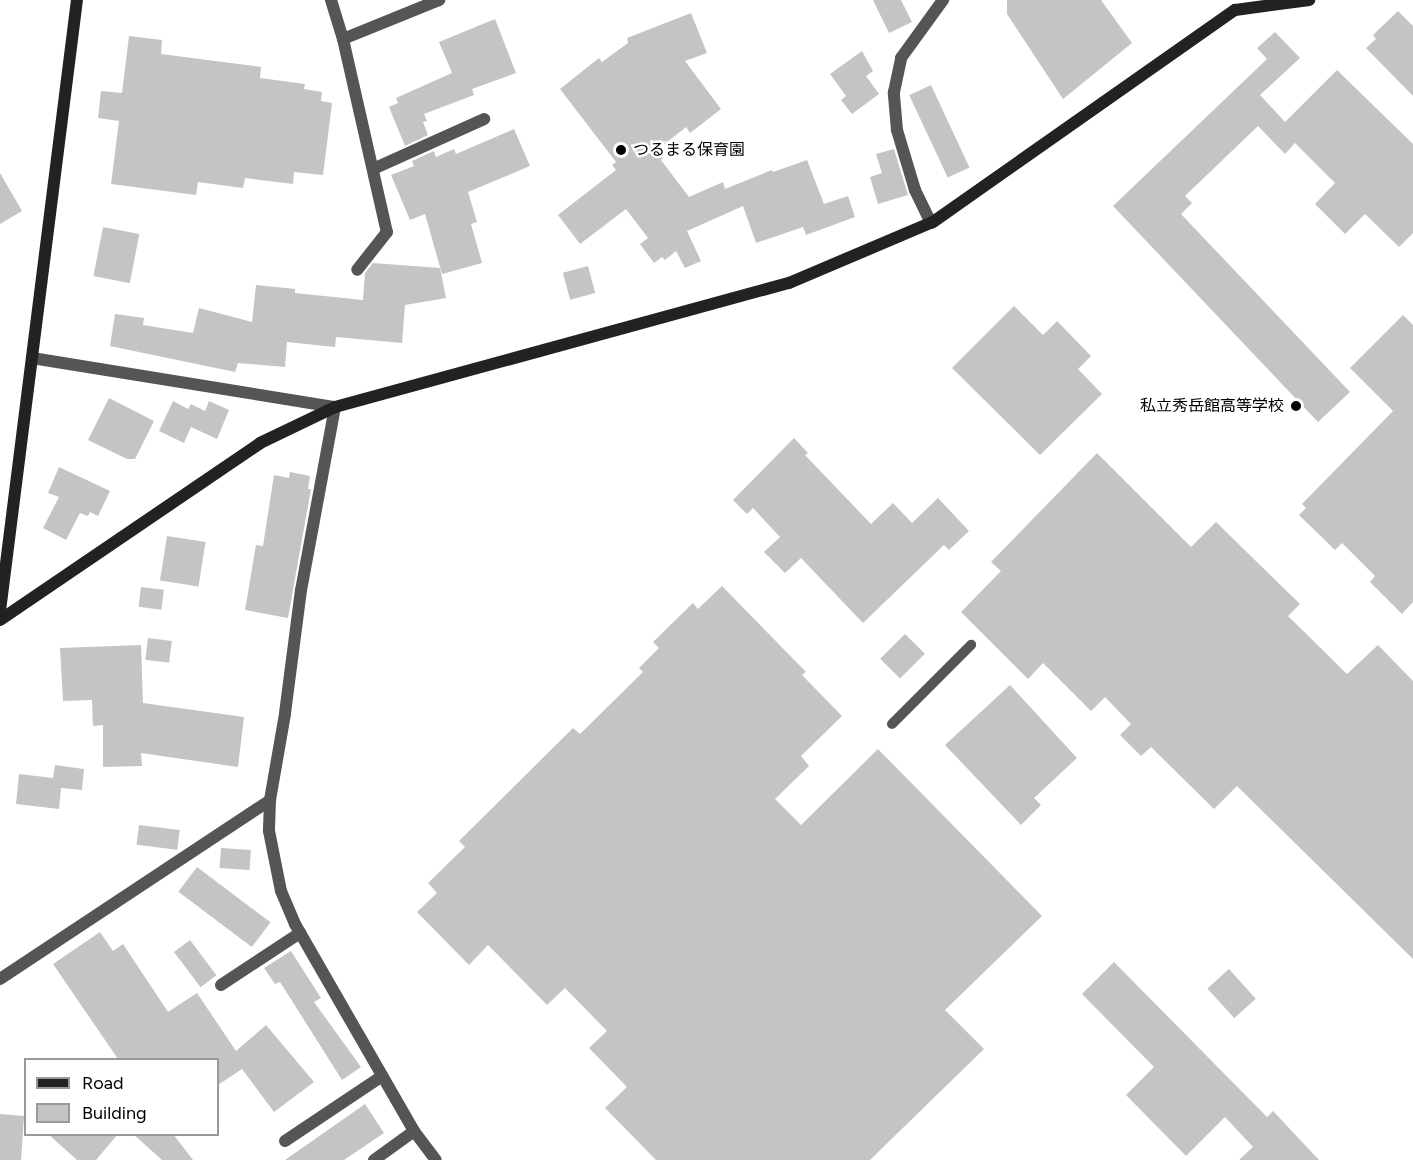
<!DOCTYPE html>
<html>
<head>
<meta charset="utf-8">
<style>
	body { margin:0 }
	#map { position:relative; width:1413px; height:1160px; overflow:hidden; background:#fff; font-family:Figtree,"Noto Sans JP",sans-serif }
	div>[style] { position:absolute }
	.building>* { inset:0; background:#c4c4c4; transform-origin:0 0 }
	.lane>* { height:10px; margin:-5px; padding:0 5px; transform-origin:5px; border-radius:5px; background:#555 }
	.street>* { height:12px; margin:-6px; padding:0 6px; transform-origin:6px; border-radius:6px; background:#555 }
	.secondary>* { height:12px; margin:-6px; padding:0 6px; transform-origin:6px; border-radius:6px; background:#222 }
	.dots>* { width:16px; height:16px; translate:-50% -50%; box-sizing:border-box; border:3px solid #fff; border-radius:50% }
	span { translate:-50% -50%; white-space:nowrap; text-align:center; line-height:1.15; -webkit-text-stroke:5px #fff; paint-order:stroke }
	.poi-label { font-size:16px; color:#000 }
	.left { translate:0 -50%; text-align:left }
	.right { translate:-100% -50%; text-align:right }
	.legend { position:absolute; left:24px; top:1058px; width:195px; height:78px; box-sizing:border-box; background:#fff; border:2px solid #999; margin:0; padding:8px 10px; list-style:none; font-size:18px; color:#000 }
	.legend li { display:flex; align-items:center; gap:12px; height:30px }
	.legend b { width:30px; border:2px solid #999 }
</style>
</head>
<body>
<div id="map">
	<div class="building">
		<div style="clip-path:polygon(873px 0,901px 0,912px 22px,889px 33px)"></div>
		<div style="clip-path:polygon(1007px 0,1101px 0,1132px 43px,1063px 99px,1007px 14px)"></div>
		<div style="clip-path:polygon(1398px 11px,1413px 26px,1413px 96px,1366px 48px,1376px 39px,1373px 35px)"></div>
		<div style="clip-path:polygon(691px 13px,707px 53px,685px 61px,721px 109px,690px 133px,686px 127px,657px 150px,663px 158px,661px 160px,689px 197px,723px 182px,725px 189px,772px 170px,773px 172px,807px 160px,824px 204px,848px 196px,855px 217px,806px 235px,803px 227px,756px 243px,743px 206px,687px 231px,701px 261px,685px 268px,676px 251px,665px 260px,662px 257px,654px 263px,640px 244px,648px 238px,626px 209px,580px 244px,558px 215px,616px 170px,612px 165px,616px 162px,560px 89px,599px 58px,602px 62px,628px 43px,627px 38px)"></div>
		<div style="clip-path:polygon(495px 19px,516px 73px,472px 89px,474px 95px,424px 114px,427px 121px,423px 122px,428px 135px,405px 146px,389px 107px,398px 103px,396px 98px,452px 73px,439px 42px)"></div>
		<div style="clip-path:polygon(1275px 32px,1300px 58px,1260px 95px,1285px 122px,1337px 70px,1413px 144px,1413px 233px,1399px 247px,1365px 214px,1345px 234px,1315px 204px,1335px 183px,1295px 143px,1285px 154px,1258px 126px,1185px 196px,1192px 203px,1181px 214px,1350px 392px,1318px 422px,1113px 206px,1267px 59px,1257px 48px)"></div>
		<div style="clip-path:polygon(129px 36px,162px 40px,161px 54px,261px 67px,260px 78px,305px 84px,304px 89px,322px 92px,321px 101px,332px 103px,323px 175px,294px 172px,293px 184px,245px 178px,243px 188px,198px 182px,196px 195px,111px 184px,119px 121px,98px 118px,101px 91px,122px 93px)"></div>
		<div style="clip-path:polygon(862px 51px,873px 71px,866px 76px,879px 94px,852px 114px,841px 100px,846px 96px,830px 74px)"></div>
		<div style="left:931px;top:85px;width:91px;height:24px;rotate:65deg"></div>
		<div style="clip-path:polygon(514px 129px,530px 166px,468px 192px,477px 222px,471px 224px,482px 263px,442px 274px,425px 214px,410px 220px,391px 175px,414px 166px,412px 161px,434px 151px,436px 157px,454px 149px,456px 154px)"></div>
		<div style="clip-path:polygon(894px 149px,908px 195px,878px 204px,870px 177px,882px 173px,876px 154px)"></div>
		<div style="clip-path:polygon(0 173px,22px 211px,0 224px)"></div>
		<div style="left:103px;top:227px;width:37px;height:50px;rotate:11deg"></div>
		<div style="clip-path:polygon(373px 263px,440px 268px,446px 298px,405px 305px,402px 343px,336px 337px,335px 347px,287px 342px,285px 367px,238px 363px,235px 372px,110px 346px,115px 314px,144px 318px,143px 325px,193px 333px,199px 308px,252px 322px,256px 285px,295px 289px,295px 293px,363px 300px,365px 273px)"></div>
		<div style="left:588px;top:266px;width:28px;height:26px;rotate:75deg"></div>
		<div style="clip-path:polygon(1014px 306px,1043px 335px,1057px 321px,1091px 356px,1078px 369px,1102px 394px,1040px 455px,952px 368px)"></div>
		<div style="clip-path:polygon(1403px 315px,1413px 325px,1413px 602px,1402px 614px,1370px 582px,1375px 576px,1342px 543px,1335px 550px,1299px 515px,1306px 508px,1302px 504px,1393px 411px,1350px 368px)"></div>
		<div style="clip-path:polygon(109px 398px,154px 421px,135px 459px,127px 459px,88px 440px)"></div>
		<div style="clip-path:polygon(173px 401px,188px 409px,191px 404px,205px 411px,209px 401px,229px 410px,217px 439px,191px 427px,184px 443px,159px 431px)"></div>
		<div style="clip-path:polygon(794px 438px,808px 453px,805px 455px,871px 524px,893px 503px,912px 523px,938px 498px,969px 531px,949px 550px,944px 545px,863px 623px,801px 558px,785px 573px,764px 552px,780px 537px,753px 508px,747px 514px,733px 500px)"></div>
		<div style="clip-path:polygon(1097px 453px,1191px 547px,1216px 522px,1300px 604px,1288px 616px,1347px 674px,1378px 645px,1413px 681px,1413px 959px,1237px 786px,1214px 809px,1151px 747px,1141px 756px,1120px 735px,1131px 724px,1105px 697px,1091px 711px,1043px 663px,1028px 679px,961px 612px,1001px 571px,991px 562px)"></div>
		<div style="clip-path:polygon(59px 467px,110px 491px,98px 516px,90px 512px,88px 516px,80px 513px,66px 540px,43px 528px,59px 497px,48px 493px)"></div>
		<div style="clip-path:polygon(290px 472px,310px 476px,308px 489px,311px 489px,288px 618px,245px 610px,256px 545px,263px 546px,274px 475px,289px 478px)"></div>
		<div style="left:167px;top:536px;width:39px;height:45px;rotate:9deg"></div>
		<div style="clip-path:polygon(722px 586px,806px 672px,802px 675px,842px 716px,801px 756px,809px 766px,775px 799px,801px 825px,878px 749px,1042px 916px,945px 1010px,984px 1049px,870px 1160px,656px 1160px,605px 1108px,627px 1087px,589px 1048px,607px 1031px,565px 988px,547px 1005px,488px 945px,469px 965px,417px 912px,437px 893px,428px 883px,465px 847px,459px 841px,573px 728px,580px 734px,643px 672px,639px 668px,659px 648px,653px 642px,693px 603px,698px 609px)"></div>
		<div style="left:141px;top:587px;width:23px;height:20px;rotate:7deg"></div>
		<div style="left:905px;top:634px;width:28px;height:35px;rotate:45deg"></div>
		<div style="left:148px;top:638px;width:24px;height:22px;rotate:7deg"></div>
		<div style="clip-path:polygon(141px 645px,143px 703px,244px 717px,238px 767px,141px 753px,142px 766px,103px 767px,103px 725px,93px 726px,92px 700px,63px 701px,60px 648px)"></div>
		<div style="clip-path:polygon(1010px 685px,1077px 758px,1034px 798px,1041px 805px,1021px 825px,945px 745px)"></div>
		<div style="clip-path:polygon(55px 765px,84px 769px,82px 790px,61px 788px,59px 809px,16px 804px,19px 774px,53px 778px)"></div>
		<div style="left:139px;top:825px;width:41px;height:20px;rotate:7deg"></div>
		<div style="left:221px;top:848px;width:30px;height:20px;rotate:4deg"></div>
		<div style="left:197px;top:867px;width:92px;height:31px;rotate:37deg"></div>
		<div style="clip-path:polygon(100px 932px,113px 951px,123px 944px,168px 1012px,197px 993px,236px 1051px,266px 1025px,314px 1082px,274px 1112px,242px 1069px,218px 1085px,218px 1059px,118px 1059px,53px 964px)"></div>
		<div style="left:190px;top:940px;width:44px;height:20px;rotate:53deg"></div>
		<div style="clip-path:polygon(291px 951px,321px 998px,314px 1002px,361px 1067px,342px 1080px,280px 982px,275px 984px,264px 968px)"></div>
		<div style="clip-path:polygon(1114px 962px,1267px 1117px,1273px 1111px,1319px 1160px,1239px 1160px,1253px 1147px,1225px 1117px,1186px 1156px,1126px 1095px,1154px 1067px,1082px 994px)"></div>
		<div style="left:1229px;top:969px;width:40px;height:29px;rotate:48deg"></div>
		<div style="clip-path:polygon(365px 1104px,384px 1133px,344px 1160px,285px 1160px)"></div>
		<div style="clip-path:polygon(0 1114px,24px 1116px,21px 1160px,0 1160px)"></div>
		<div style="clip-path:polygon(48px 1134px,118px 1134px,96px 1160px,77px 1160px)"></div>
		<div style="clip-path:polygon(133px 1134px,173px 1134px,193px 1160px,162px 1160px)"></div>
	</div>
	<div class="lane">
		<div style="left:892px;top:724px;width:112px;rotate:-45deg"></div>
	</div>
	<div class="street">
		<div style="left:331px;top:0;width:41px;rotate:72.9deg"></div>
		<div style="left:343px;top:39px;width:198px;rotate:77.2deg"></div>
		<div style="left:387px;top:232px;width:48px;rotate:128.3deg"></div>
		<div style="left:343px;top:39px;width:104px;rotate:-22.1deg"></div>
		<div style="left:373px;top:169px;width:122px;rotate:-24.2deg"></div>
		<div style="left:931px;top:223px;width:37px;rotate:-116deg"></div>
		<div style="left:915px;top:190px;width:63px;rotate:-106.7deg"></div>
		<div style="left:897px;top:130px;width:38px;rotate:-95deg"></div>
		<div style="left:894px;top:92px;width:35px;rotate:-78deg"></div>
		<div style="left:901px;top:58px;width:72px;rotate:-54.1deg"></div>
		<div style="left:32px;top:358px;width:307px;rotate:9.2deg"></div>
		<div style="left:335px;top:407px;width:186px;rotate:100.5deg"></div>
		<div style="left:301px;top:590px;width:125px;rotate:97.4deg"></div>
		<div style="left:285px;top:714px;width:87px;rotate:99.9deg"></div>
		<div style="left:270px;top:800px;width:31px;rotate:92deg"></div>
		<div style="left:269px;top:831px;width:61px;rotate:78.7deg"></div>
		<div style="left:281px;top:891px;width:36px;rotate:67deg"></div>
		<div style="left:295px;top:924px;width:239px;rotate:60.1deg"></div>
		<div style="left:414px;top:1131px;width:36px;rotate:53deg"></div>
		<div style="left:0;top:979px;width:324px;rotate:-33.5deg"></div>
		<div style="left:221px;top:985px;width:95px;rotate:-33.4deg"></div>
		<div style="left:285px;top:1141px;width:117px;rotate:-33.8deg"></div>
		<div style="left:374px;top:1160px;width:49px;rotate:-35.9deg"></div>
	</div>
	<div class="secondary">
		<div style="left:0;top:611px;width:616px;rotate:-82.82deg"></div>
		<div style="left:0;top:620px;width:315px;rotate:-34.2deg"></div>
		<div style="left:260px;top:443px;width:83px;rotate:-25.6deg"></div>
		<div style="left:335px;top:407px;width:471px;rotate:-15.3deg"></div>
		<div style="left:789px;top:283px;width:156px;rotate:-23deg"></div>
		<div style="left:933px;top:222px;width:369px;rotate:-35.1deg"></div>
		<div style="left:1235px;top:10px;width:75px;rotate:-7.7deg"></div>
	</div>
	<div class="dots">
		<div style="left:621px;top:150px;background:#000"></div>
		<div style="left:1296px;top:406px;background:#000"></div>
	</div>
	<div class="poi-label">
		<span class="left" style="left:633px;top:150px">つるまる保育園</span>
		<span class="right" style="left:1284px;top:406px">私立秀岳館高等学校</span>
	</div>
	<ul class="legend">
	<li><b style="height:8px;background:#222"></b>Road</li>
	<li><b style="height:16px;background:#c4c4c4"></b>Building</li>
	</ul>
</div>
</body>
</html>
